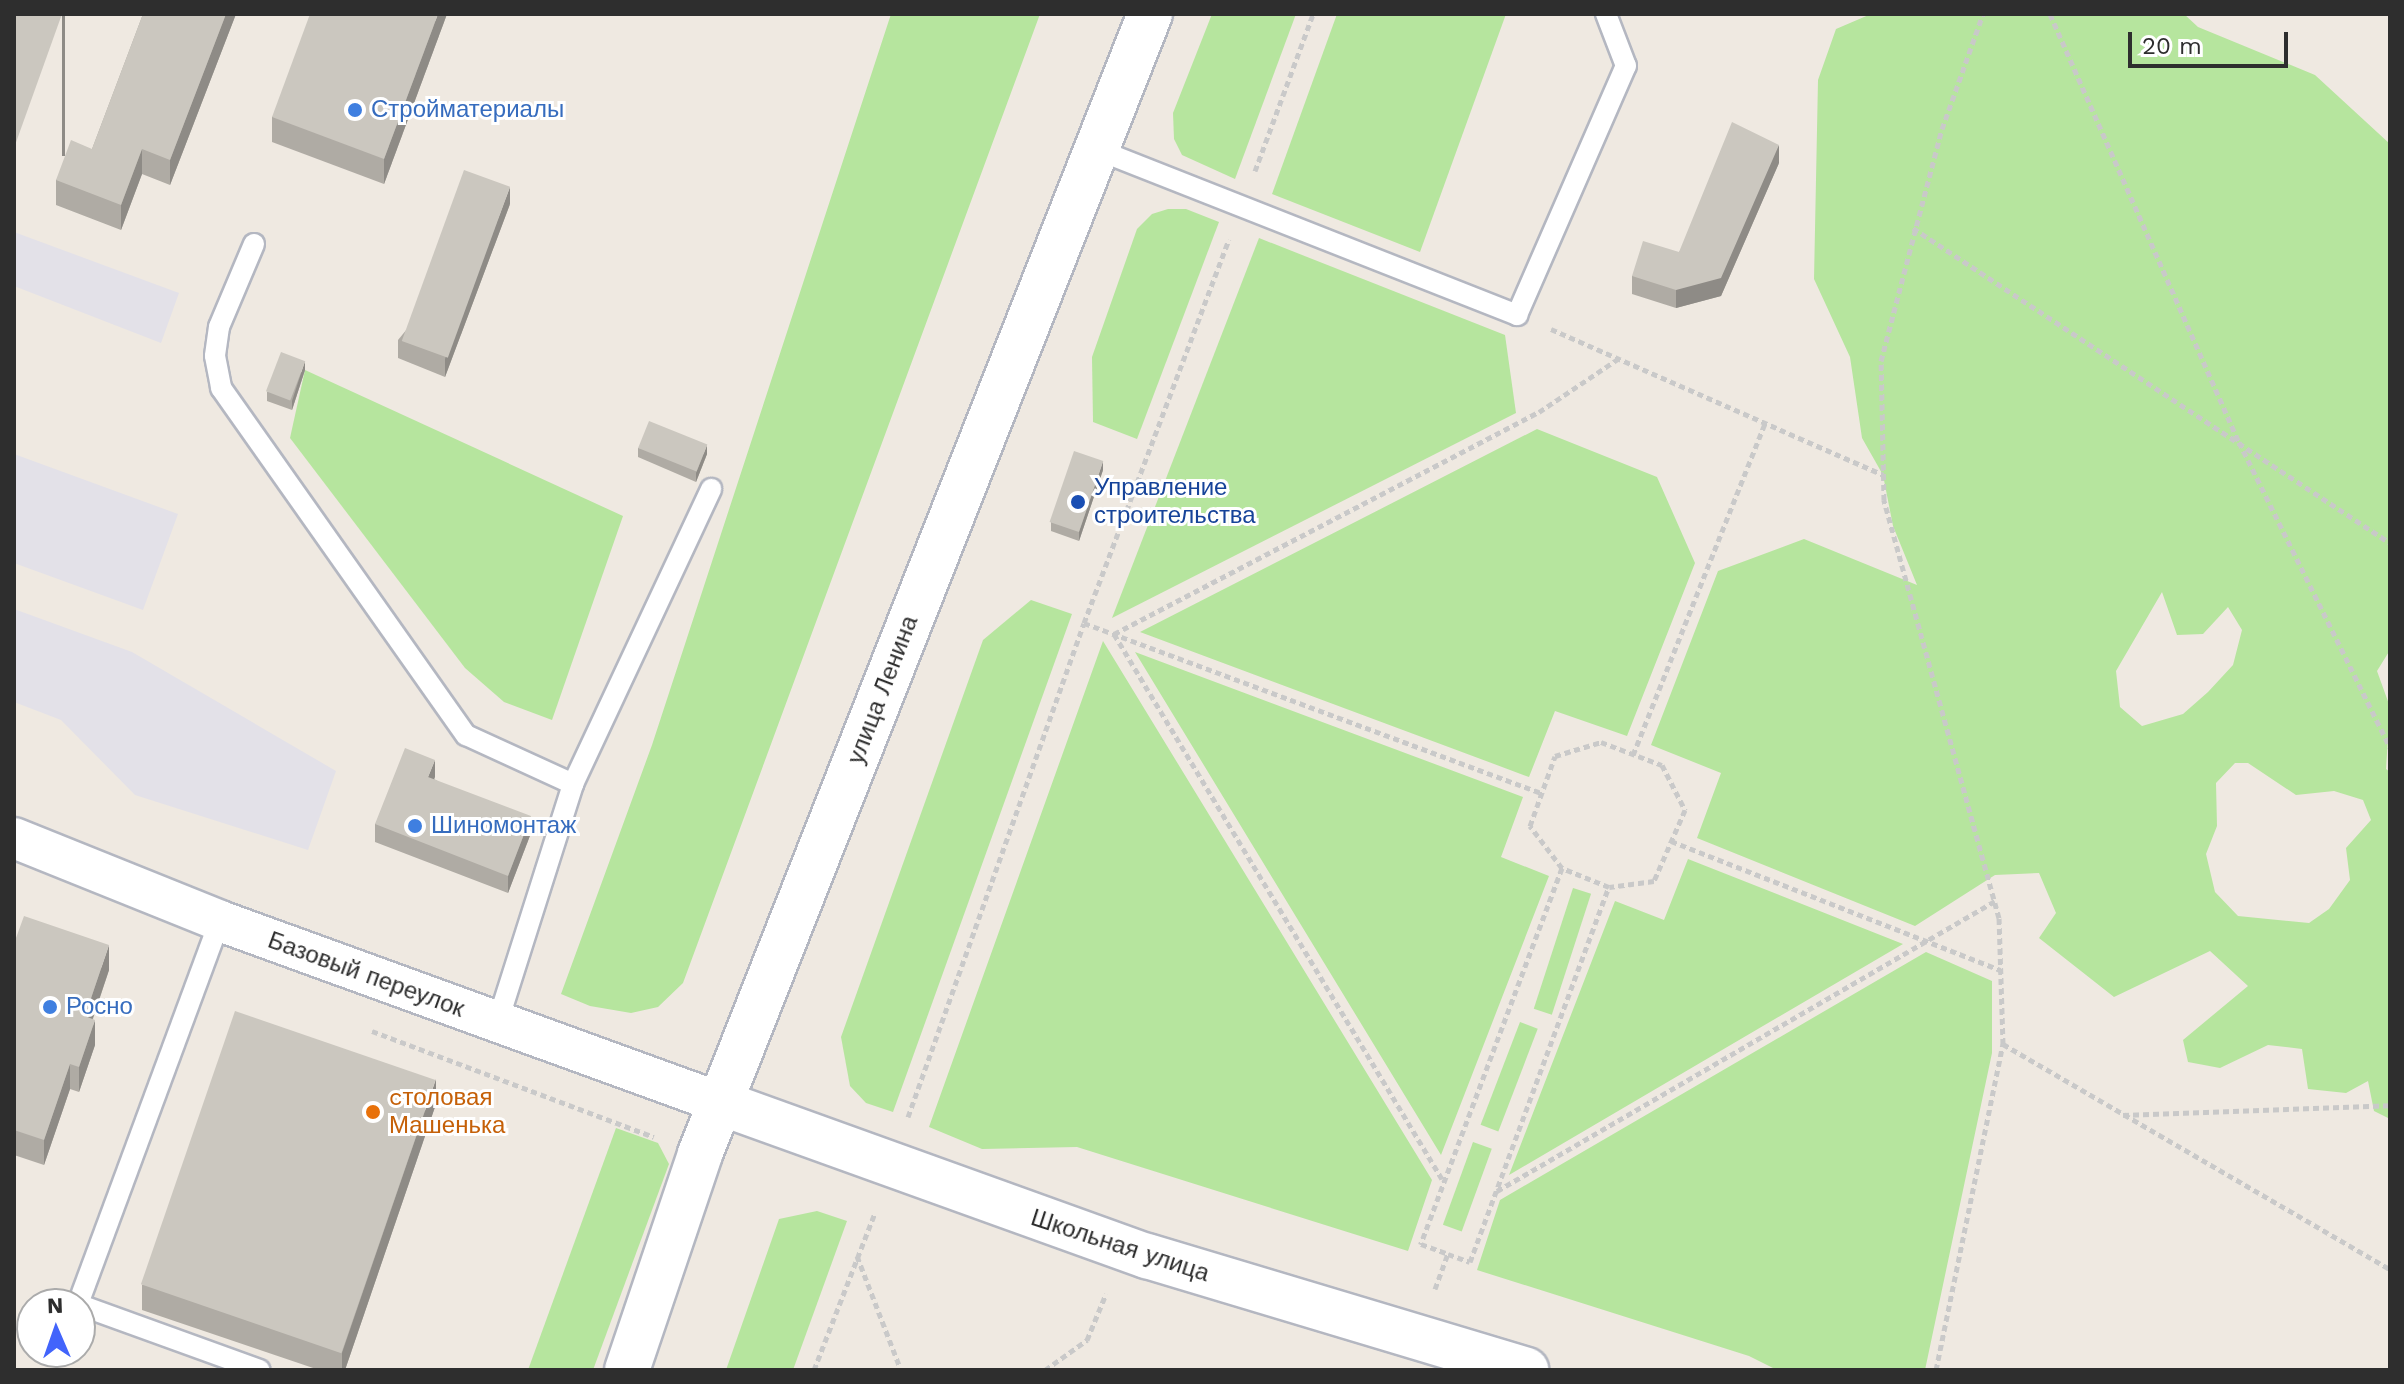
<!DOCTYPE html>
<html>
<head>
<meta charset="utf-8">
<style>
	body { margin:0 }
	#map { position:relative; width:2404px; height:1384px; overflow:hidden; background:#efe9e1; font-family:"Work Sans",sans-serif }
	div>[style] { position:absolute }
	.industrial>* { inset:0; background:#e3e1e8 }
	.green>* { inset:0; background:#b6e59e; transform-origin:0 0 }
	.path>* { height:5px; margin-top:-2.5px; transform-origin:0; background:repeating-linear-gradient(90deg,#c9c9c9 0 6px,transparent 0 10px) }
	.roads { filter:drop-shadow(2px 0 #b4b7c1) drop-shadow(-2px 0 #b4b7c1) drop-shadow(0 2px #b4b7c1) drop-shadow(0 -2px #b4b7c1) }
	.service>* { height:20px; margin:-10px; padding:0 10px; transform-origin:10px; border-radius:10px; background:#fff }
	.minor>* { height:40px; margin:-20px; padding:0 20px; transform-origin:20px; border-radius:20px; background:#fff }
	.secondary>* { height:44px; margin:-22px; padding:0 22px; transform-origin:22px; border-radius:22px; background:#fff }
	.wall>* { inset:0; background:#afaba4 }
	.shaded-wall>* { inset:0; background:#8e8b86; transform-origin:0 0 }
	.building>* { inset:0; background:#cbc7bf; transform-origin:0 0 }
	.dots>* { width:22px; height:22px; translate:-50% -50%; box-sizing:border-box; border:4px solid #fff; border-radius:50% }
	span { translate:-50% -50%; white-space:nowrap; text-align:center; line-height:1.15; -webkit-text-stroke:6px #fff; paint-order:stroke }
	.shop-label { font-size:24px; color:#366cbe }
	.left { translate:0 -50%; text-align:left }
	.transit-label { font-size:24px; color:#164399 }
	.street-label { font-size:24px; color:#2e2e2e }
	.food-label { font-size:24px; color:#c56008 }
	.frame { position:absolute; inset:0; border:16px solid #2e2e2e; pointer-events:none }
	.north { position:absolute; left:16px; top:1288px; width:80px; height:80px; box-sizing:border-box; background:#fff; border:2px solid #ababab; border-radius:50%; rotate:358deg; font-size:22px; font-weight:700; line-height:32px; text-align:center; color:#2e2e2e }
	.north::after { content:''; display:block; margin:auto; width:28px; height:36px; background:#4264fb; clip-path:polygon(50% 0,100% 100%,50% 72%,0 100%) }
	.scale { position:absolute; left:2128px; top:32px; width:160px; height:36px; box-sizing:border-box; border:4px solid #2e2e2e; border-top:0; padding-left:10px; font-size:24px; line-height:28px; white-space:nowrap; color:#2e2e2e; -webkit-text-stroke:6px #fff; paint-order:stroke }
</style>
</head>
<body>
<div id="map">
	<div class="industrial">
		<div style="clip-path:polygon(14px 232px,179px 293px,161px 343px,14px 286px)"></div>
		<div style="clip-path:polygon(14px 454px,178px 514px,143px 610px,14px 563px)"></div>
		<div style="clip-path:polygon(14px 609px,132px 652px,336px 771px,308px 850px,135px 795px,61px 720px,14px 702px)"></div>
	</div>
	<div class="green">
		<div style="clip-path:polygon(891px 14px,1040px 14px,683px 983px,658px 1007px,631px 1013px,590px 1006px,561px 994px,652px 745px)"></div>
		<div style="clip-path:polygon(1212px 14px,1296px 14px,1235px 179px,1182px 155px,1174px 139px,1173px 113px)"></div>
		<div style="clip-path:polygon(1337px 14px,1506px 14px,1420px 252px,1272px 194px)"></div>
		<div style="clip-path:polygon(evenodd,1871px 14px,2184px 14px,2198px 27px,2315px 75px,2390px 144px,2390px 650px,2377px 671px,2390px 707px,2386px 769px,2390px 772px,2390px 1119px,2374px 1111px,2368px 1081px,2346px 1093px,2308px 1089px,2302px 1049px,2268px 1045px,2220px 1068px,2188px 1062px,2183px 1040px,2248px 986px,2210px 951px,2114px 997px,2039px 938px,2056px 913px,2039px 873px,1995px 875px,1915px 926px,1697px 838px,1721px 773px,1651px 745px,1718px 571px,1804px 539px,1917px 585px,1893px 526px,1883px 475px,1862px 438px,1850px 357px,1814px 279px,1818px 80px,1836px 29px,1871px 14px,2162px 592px,2177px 635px,2203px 634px,2228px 607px,2242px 630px,2233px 665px,2208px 692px,2183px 714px,2142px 726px,2120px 707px,2116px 671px,2162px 592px,1871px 14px,2235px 763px,2248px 763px,2296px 795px,2334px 791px,2363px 800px,2371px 820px,2346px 848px,2350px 880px,2329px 909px,2309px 923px,2238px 916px,2215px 892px,2206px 854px,2217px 826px,2216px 783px,2235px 763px)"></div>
		<div style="clip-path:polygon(1168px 209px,1186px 209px,1219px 222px,1137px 439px,1093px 422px,1092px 357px,1137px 229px,1152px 214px)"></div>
		<div style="clip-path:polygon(1259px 238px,1505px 335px,1516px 413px,1112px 618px)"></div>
		<div style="clip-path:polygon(305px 370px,623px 516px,552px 720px,504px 702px,465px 668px,290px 438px)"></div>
		<div style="clip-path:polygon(1537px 429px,1657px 477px,1695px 563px,1627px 736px,1555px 711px,1529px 777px,1140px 632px)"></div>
		<div style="clip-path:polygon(1031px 600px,1072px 614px,893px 1112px,866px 1103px,850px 1086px,841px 1037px,983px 640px)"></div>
		<div style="clip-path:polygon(1103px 641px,1432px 1180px,1408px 1251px,1077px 1147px,982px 1149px,929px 1127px)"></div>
		<div style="clip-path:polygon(1135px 652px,1523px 797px,1501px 857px,1549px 876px,1441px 1155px)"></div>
		<div style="clip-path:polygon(1688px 859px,1903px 944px,1509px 1175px,1615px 901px,1664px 920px)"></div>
		<div style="left:1573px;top:888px;width:19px;height:127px;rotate:18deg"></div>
		<div style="clip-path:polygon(1926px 952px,1992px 981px,1992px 1053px,1925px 1370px,1777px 1370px,1749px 1356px,1477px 1270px,1500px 1200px)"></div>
		<div style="left:1520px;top:1022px;width:19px;height:110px;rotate:21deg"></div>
		<div style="clip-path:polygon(616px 1128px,658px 1143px,669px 1164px,593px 1370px,528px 1370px)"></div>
		<div style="left:1473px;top:1142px;width:20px;height:88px;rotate:20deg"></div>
		<div style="clip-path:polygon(817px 1211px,847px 1221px,793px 1370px,726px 1370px,779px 1219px)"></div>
	</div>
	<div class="path">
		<div style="left:2050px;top:14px;width:468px;rotate:66.2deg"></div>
		<div style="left:2239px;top:442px;width:341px;rotate:63.7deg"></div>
		<div style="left:1255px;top:171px;width:167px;rotate:-69.7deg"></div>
		<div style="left:1913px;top:228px;width:572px;rotate:33.44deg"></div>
		<div style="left:1551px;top:329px;width:363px;rotate:23.7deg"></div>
		<div style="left:1084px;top:623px;width:489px;rotate:20.4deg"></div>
		<div style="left:1633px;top:755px;width:357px;rotate:-68.3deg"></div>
		<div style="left:1671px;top:841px;width:354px;rotate:21.4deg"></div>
		<div style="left:1562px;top:868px;width:53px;rotate:-127.3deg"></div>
		<div style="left:1530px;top:826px;width:74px;rotate:-70.3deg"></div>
		<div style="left:1555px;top:756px;width:48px;rotate:-16.9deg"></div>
		<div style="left:1601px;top:742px;width:65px;rotate:20.7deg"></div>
		<div style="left:1662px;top:765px;width:51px;rotate:62.9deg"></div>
		<div style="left:1685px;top:810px;width:77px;rotate:113.6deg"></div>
		<div style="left:1654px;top:881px;width:45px;rotate:172.4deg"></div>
		<div style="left:372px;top:1031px;width:301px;rotate:20.6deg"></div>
		<div style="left:2003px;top:1044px;width:448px;rotate:30.2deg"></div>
		<div style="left:2123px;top:1115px;width:267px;rotate:-2.1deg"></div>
		<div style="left:908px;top:1117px;width:524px;rotate:-70.39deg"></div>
		<div style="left:1084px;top:623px;width:410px;rotate:-69.3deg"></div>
		<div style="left:1442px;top:1179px;width:636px;rotate:-121.04deg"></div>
		<div style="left:1114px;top:634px;width:479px;rotate:-27.6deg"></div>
		<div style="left:1539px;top:412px;width:95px;rotate:-33.9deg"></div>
		<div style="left:1497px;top:1191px;width:576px;rotate:-30.21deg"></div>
		<div style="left:857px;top:1256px;width:122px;rotate:68.9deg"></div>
		<div style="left:1435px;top:1289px;width:37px;rotate:-70deg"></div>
		<div style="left:1448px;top:1254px;width:23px;rotate:20deg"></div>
		<div style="left:1470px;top:1262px;width:400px;rotate:-69.7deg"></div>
		<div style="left:1609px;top:887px;width:51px;rotate:-158deg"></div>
		<div style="left:1562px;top:868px;width:402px;rotate:110.6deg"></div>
		<div style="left:1421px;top:1244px;width:29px;rotate:20deg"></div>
		<div style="left:814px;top:1370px;width:168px;rotate:-68.8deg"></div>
		<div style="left:1045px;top:1370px;width:52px;rotate:-35.5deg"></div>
		<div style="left:1087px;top:1340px;width:50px;rotate:-67.6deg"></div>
		<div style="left:1936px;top:1370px;width:333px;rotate:-78.4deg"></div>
		<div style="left:2003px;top:1044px;width:126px;rotate:-91.8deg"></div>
		<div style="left:1999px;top:918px;width:434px;rotate:-105.4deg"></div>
		<div style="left:1884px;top:500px;width:139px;rotate:-91.2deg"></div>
		<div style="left:1881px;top:361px;width:240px;rotate:-75.3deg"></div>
		<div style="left:1942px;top:129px;width:122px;rotate:-70.4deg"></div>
	</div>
	<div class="roads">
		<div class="service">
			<div style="left:1096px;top:149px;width:453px;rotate:21.5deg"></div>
			<div style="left:1517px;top:315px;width:272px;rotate:-66.4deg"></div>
			<div style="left:1626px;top:66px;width:56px;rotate:-111deg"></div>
			<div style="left:254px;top:244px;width:90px;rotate:112.9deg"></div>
			<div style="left:219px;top:327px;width:29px;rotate:98deg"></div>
			<div style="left:215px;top:356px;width:33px;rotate:79deg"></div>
			<div style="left:221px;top:388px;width:425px;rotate:54.8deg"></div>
			<div style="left:466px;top:735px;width:118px;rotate:24.6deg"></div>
			<div style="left:497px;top:1024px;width:252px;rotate:-72.4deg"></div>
			<div style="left:573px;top:784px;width:326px;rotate:-64.9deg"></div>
			<div style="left:78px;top:1304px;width:408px;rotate:-69.7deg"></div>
			<div style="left:80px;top:1305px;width:191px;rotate:19.9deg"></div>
		</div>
		<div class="minor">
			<div style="left:14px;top:838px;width:222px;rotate:21.9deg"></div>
			<div style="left:220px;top:921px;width:533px;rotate:19.96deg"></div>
		</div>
		<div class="secondary">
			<div style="left:721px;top:1103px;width:453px;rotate:19.8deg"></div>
			<div style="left:1147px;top:1256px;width:396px;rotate:16.7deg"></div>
			<div style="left:627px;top:1370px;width:228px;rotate:-71.3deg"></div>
			<div style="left:700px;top:1154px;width:1226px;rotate:-68.46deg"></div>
		</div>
	</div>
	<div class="wall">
		<div style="clip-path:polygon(143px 14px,236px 14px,170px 185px,142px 174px,121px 230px,56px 205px,56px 180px,92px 149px)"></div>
		<div style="clip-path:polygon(447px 14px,384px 184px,272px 142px,272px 117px)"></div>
		<div style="clip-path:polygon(1779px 163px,1721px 296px,1676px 308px,1632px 294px,1632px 276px,1679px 252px)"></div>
		<div style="clip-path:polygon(510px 204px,445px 377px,398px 358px,398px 340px)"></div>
		<div style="clip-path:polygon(305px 370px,292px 410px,267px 401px,267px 392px)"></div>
		<div style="clip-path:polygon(638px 448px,707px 454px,696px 482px,638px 457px)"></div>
		<div style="clip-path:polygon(1103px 470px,1079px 541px,1051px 531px,1051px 522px)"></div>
		<div style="clip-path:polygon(435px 777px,434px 779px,531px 833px,508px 893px,375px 842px,375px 824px)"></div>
		<div style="clip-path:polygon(14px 937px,109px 970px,93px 1019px,95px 1045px,79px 1092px,70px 1089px,44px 1165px,14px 1155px)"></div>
		<div style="clip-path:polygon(436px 1104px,345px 1370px,319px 1370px,142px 1310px,142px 1285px)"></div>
	</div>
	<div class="shaded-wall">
		<div style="left:62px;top:14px;width:3px;height:142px"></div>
		<div style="clip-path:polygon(226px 14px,236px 14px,170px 185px,170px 160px)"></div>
		<div style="clip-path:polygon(438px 14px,447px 14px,384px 184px,384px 159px)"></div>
		<div style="clip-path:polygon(1779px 145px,1779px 163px,1721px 296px,1676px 308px,1676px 290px)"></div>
		<div style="clip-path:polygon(142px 149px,142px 174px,121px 230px,121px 205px)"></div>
		<div style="clip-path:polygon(510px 187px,510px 204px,445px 377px,445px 359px)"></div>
		<div style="clip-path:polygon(305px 361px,305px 370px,292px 410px,292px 401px)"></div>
		<div style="clip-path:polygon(707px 445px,707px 454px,696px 482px,696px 473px)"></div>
		<div style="clip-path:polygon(1103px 461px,1103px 470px,1079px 541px,1079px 532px)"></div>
		<div style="clip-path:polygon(435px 760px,435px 777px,428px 794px,428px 777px)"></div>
		<div style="clip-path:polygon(531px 816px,531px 833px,508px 893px,508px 876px)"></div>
		<div style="clip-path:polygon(109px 945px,109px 970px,85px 1041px,85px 1016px)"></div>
		<div style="clip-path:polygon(95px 1020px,95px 1045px,79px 1092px,79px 1067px)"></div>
		<div style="clip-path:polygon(70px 1064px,70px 1089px,44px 1165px,44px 1140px)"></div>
		<div style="clip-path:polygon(436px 1079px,436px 1104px,345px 1370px,342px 1370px,342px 1353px)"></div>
	</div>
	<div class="building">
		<div style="clip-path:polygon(14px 14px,62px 14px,14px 148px)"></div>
		<div style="clip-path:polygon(143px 14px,226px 14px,170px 160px,142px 149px,121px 205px,56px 180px,71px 140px,92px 149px)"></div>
		<div style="clip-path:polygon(310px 14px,438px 14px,384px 159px,272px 117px)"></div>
		<div style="clip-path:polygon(1732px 122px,1779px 145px,1721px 278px,1676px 290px,1632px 276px,1643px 241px,1679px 252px)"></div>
		<div style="left:464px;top:170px;width:49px;height:182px;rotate:20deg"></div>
		<div style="left:281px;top:352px;width:26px;height:42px;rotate:21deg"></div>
		<div style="left:649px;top:421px;width:63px;height:29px;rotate:22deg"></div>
		<div style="left:1074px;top:451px;width:31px;height:75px;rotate:19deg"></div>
		<div style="clip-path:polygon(405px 748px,435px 760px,428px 777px,531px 816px,508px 876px,375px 824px)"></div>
		<div style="clip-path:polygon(24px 916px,109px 945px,85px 1016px,95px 1020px,79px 1067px,70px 1064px,44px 1140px,14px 1130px,14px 937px,16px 938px)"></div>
		<div style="left:235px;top:1011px;width:212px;height:289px;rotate:19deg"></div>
	</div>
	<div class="dots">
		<div style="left:355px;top:110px;background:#3f7fe0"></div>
		<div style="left:1078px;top:502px;background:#1a4fb4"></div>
		<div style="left:415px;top:826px;background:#3f7fe0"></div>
		<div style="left:50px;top:1007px;background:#3f7fe0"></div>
		<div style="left:373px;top:1112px;background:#e8710a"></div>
	</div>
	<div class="shop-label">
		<span class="left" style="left:371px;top:110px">Стройматериалы</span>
		<span class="left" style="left:431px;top:826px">Шиномонтаж</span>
		<span class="left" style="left:66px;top:1007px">Росно</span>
	</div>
	<div class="transit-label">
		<span class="left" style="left:1094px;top:502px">Управление<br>строительства</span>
	</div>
	<div class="street-label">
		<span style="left:883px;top:690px;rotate:-69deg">улица Ленина</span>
		<span style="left:366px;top:975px;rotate:20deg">Базовый переулок</span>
		<span style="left:1120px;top:1246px;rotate:18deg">Школьная улица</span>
	</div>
	<div class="food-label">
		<span class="left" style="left:389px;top:1112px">cтоловая<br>Машенька</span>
	</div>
	<div class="frame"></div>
	<div class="north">N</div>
	<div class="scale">20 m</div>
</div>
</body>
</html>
